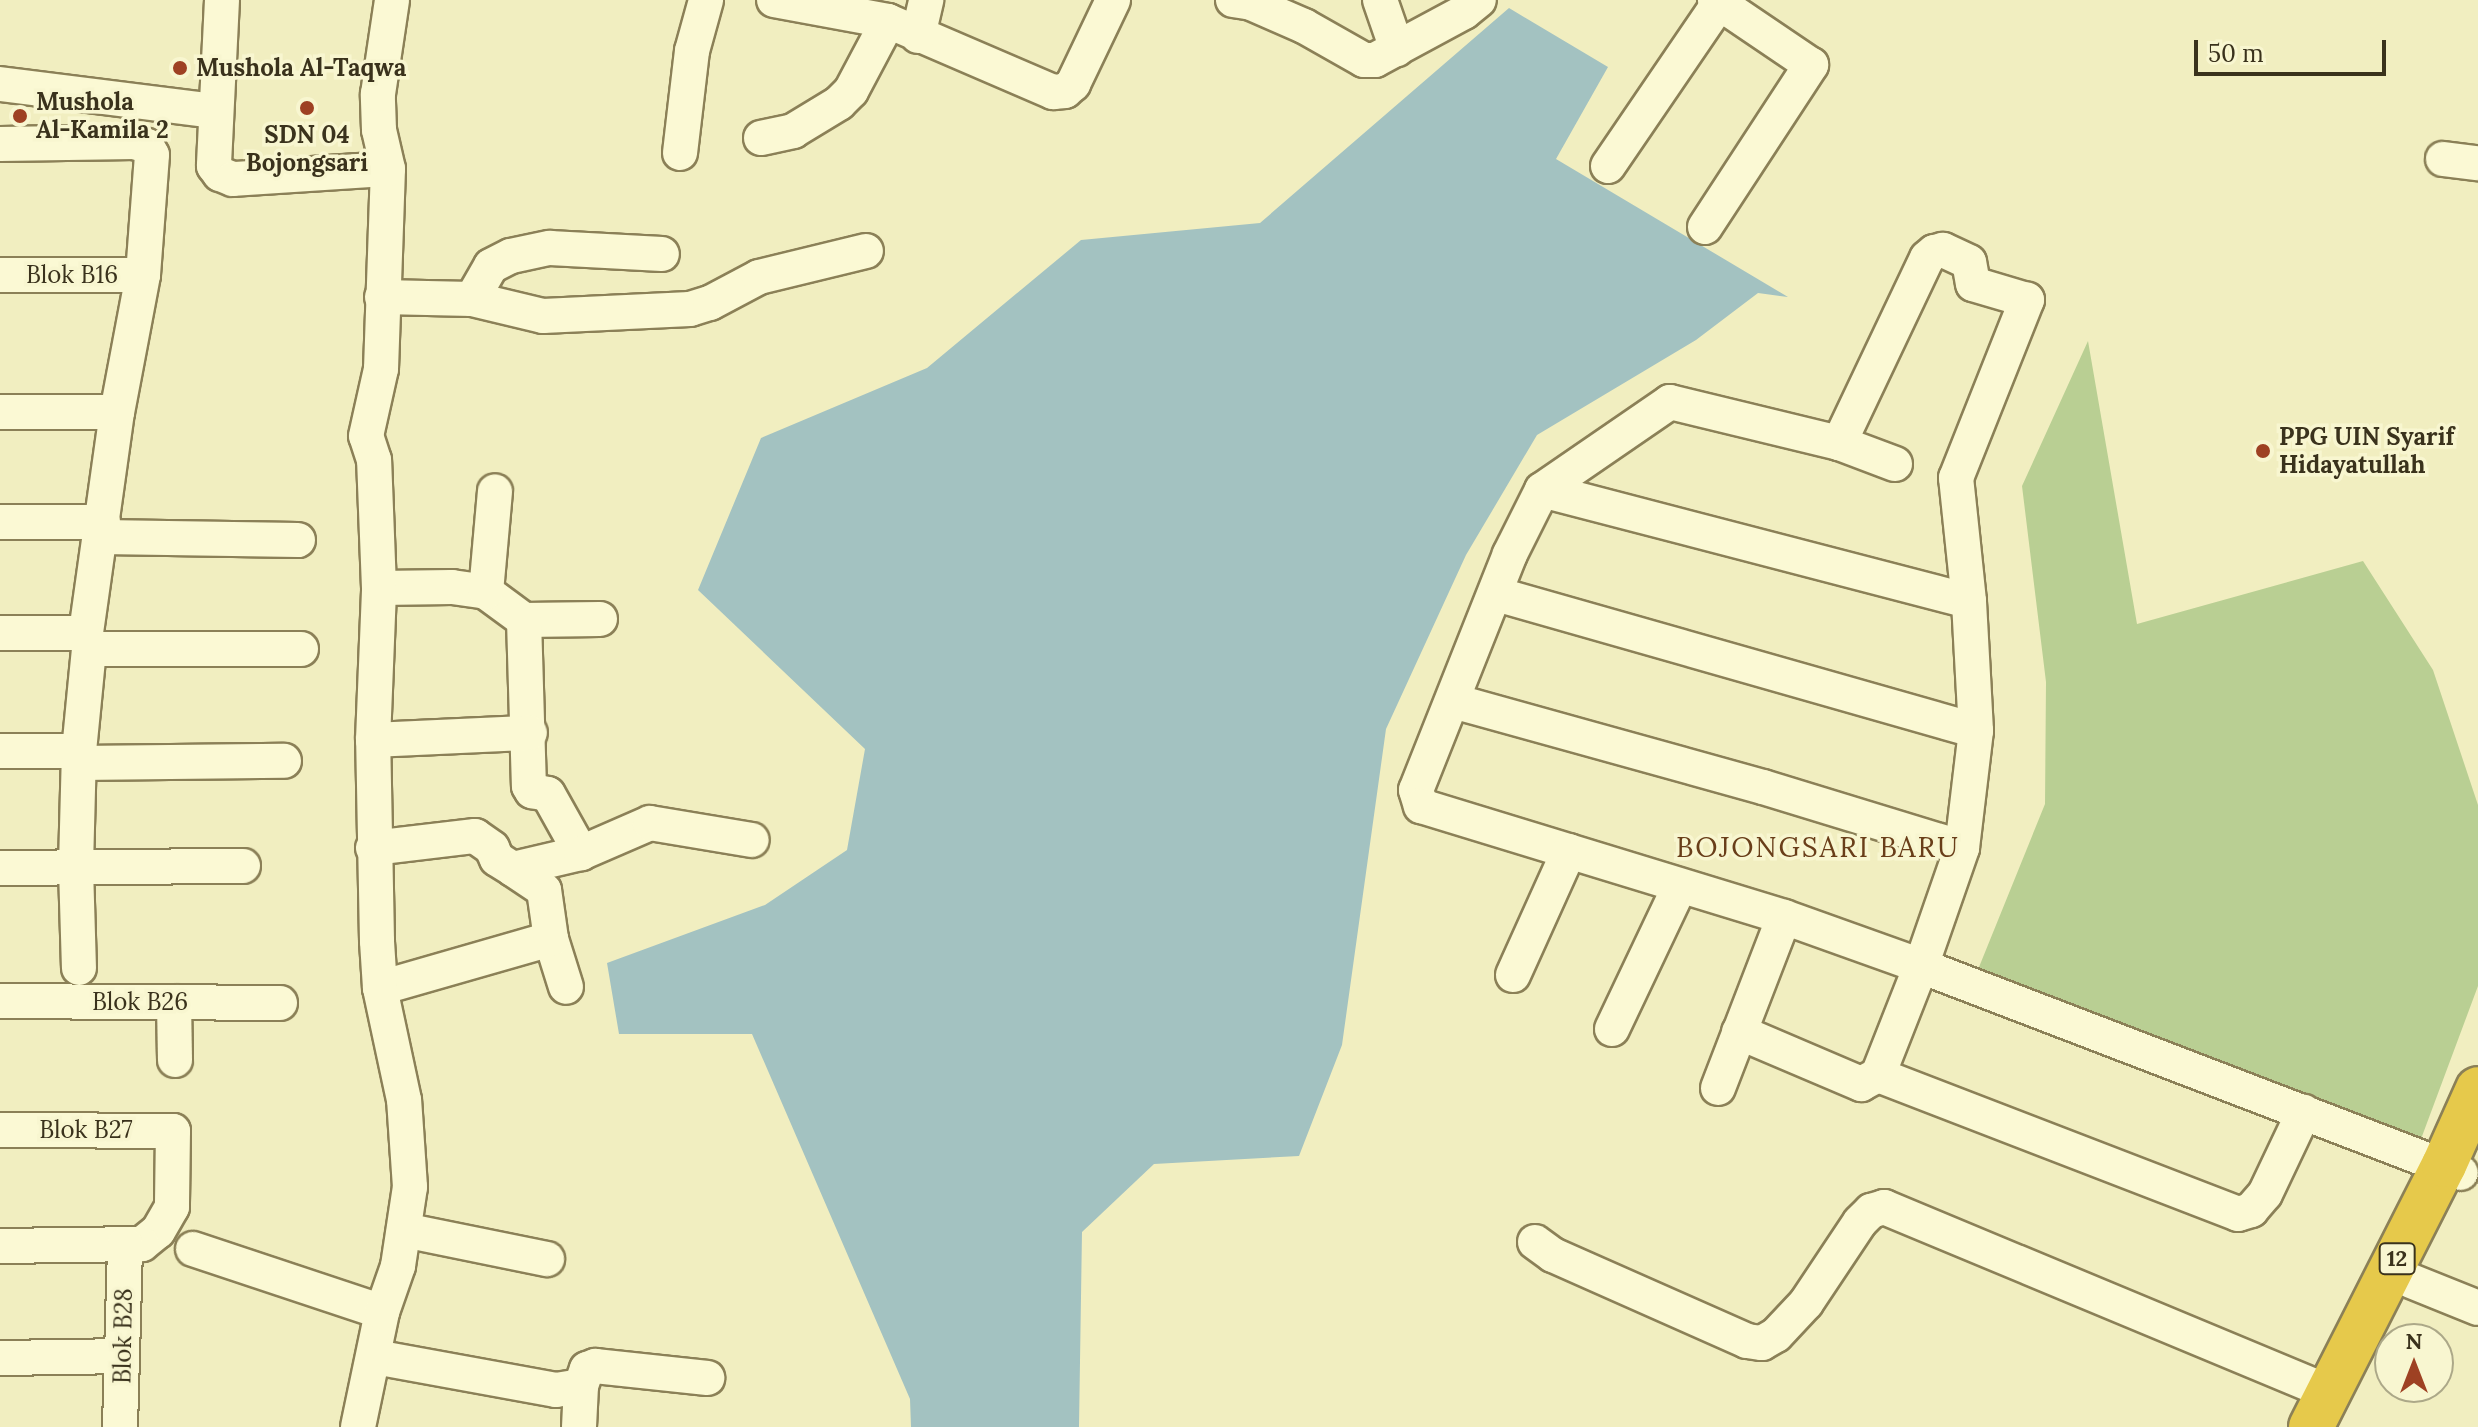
<!DOCTYPE html>
<html>
<head>
<meta charset="utf-8">
<style>
	body { margin:0 }
	#map { position:relative; width:2478px; height:1427px; overflow:hidden; background:#f1eec0; font-family:Lora,serif }
	div>[style] { position:absolute }
	.green>* { inset:0; background:#b9cf93 }
	.water>* { inset:0; background:#a3c2c1 }
	.roads { filter:drop-shadow(2px 0 #8b8057) drop-shadow(-2px 0 #8b8057) drop-shadow(0 2px #8b8057) drop-shadow(0 -2px #8b8057) }
	.minor>* { height:34px; margin:-17px; padding:0 17px; transform-origin:17px; border-radius:17px; background:#fbf9d4 }
	.highway>* { height:44px; margin:-22px; padding:0 22px; transform-origin:22px; border-radius:22px; background:#e6c94b }
	.dots>* { width:22px; height:22px; translate:-50% -50%; box-sizing:border-box; border:4px solid #f8f6d0; border-radius:50% }
	span { translate:-50% -50%; white-space:nowrap; text-align:center; line-height:1.15; -webkit-text-stroke:7px #f8f6d0; paint-order:stroke }
	.shield-label span { padding:2px 6px; background:#f8f6d0; border:2px solid; border-radius:6px; -webkit-text-stroke-width:0 }
	.shield-label { font-size:22px; color:#3a321c; font-weight:700 }
	.poi-label { font-size:24px; color:#3a321c; font-weight:700 }
	.left { translate:0 -50%; text-align:left }
	.street-label { font-size:24px; color:#3a321c }
	.quarter-label { font-size:28px; color:#693e19; letter-spacing:2px }
	.north { position:absolute; left:2374px; top:1323px; width:80px; height:80px; box-sizing:border-box; background:#f8f6d0; border:2px solid #aca888; border-radius:50%; rotate:0deg; font-size:22px; font-weight:700; line-height:32px; text-align:center; color:#3a321c }
	.north::after { content:''; display:block; margin:auto; width:28px; height:36px; background:#9e4123; clip-path:polygon(50% 0,100% 100%,50% 72%,0 100%) }
	.scale { position:absolute; left:2194px; top:40px; width:192px; height:36px; box-sizing:border-box; border:4px solid #3a321c; border-top:0; padding-left:10px; font-size:24px; line-height:28px; white-space:nowrap; color:#3a321c; -webkit-text-stroke:6px #f8f6d0; paint-order:stroke }
</style>
</head>
<body>
<div id="map">
	<div class="green">
		<div style="clip-path:polygon(2088px 341px,2137px 624px,2363px 561px,2433px 670px,2478px 805px,2478px 986px,2421px 1139px,1977px 972px,2045px 804px,2046px 682px,2022px 486px)"></div>
	</div>
	<div class="water">
		<div style="clip-path:polygon(1509px 8px,1608px 67px,1556px 159px,1788px 297px,1758px 293px,1696px 340px,1537px 435px,1466px 555px,1386px 729px,1342px 1045px,1299px 1156px,1154px 1164px,1082px 1232px,1079px 1427px,911px 1427px,910px 1399px,752px 1034px,619px 1034px,607px 963px,765px 905px,847px 850px,865px 749px,698px 590px,761px 438px,927px 368px,1081px 240px,1260px 223px)"></div>
	</div>
	<div class="roads">
		<div class="minor">
			<div style="left:222px;top:0;width:166px;rotate:92.8deg"></div>
			<div style="left:214px;top:166px;width:10px;rotate:53deg"></div>
			<div style="left:220px;top:174px;width:14px;rotate:21deg"></div>
			<div style="left:233px;top:179px;width:155px;rotate:-3.7deg"></div>
			<div style="left:774px;top:0;width:116px;rotate:10.4deg"></div>
			<div style="left:888px;top:21px;width:180px;rotate:23.3deg"></div>
			<div style="left:1053px;top:92px;width:12px;rotate:-5deg"></div>
			<div style="left:1065px;top:91px;width:11px;rotate:-41deg"></div>
			<div style="left:1073px;top:84px;width:93px;rotate:-64.5deg"></div>
			<div style="left:1233px;top:0;width:18px;rotate:9deg"></div>
			<div style="left:1251px;top:3px;width:58px;rotate:23.5deg"></div>
			<div style="left:1304px;top:26px;width:69px;rotate:29.5deg"></div>
			<div style="left:1364px;top:60px;width:11px"></div>
			<div style="left:1375px;top:60px;width:101px;rotate:-28.3deg"></div>
			<div style="left:1464px;top:12px;width:19px;rotate:-39deg"></div>
			<div style="left:1380px;top:0;width:52px;rotate:70.9deg"></div>
			<div style="left:918px;top:36px;width:37px;rotate:-77deg"></div>
			<div style="left:0;top:84px;width:217px;rotate:7.2deg"></div>
			<div style="left:761px;top:138px;width:33px;rotate:-12deg"></div>
			<div style="left:793px;top:131px;width:54px;rotate:-31.3deg"></div>
			<div style="left:839px;top:103px;width:17px;rotate:-45deg"></div>
			<div style="left:851px;top:91px;width:79px;rotate:-62.1deg"></div>
			<div style="left:0;top:144px;width:134px;rotate:-0.9deg"></div>
			<div style="left:134px;top:142px;width:14px;rotate:17deg"></div>
			<div style="left:147px;top:146px;width:10px;rotate:61deg"></div>
			<div style="left:152px;top:155px;width:120px;rotate:94.3deg"></div>
			<div style="left:143px;top:275px;width:139px;rotate:100.7deg"></div>
			<div style="left:117px;top:412px;width:223px;rotate:98deg"></div>
			<div style="left:86px;top:633px;width:16px;rotate:79deg"></div>
			<div style="left:89px;top:649px;width:102px;rotate:95.6deg"></div>
			<div style="left:79px;top:751px;width:117px;rotate:91.5deg"></div>
			<div style="left:76px;top:868px;width:100px;rotate:88.3deg"></div>
			<div style="left:680px;top:153px;width:103px;rotate:-83.3deg"></div>
			<div style="left:692px;top:51px;width:53px;rotate:-74.6deg"></div>
			<div style="left:2443px;top:159px;width:35px;rotate:7deg"></div>
			<div style="left:1608px;top:166px;width:199px;rotate:-55.7deg"></div>
			<div style="left:1705px;top:227px;width:194px;rotate:-56.8deg"></div>
			<div style="left:1811px;top:65px;width:116px;rotate:-145.9deg"></div>
			<div style="left:0;top:275px;width:143px"></div>
			<div style="left:382px;top:297px;width:90px;rotate:1.3deg"></div>
			<div style="left:472px;top:299px;width:38px;rotate:-60deg"></div>
			<div style="left:491px;top:266px;width:22px;rotate:-27deg"></div>
			<div style="left:511px;top:256px;width:40px;rotate:-12deg"></div>
			<div style="left:550px;top:248px;width:112px;rotate:3.1deg"></div>
			<div style="left:472px;top:299px;width:73px;rotate:13.5deg"></div>
			<div style="left:543px;top:316px;width:147px;rotate:-2.7deg"></div>
			<div style="left:690px;top:309px;width:21px;rotate:-17deg"></div>
			<div style="left:710px;top:303px;width:55px;rotate:-28deg"></div>
			<div style="left:759px;top:277px;width:110px;rotate:-13.7deg"></div>
			<div style="left:0;top:412px;width:117px"></div>
			<div style="left:1895px;top:464px;width:60px;rotate:-159.4deg"></div>
			<div style="left:1839px;top:443px;width:174px;rotate:-166.4deg"></div>
			<div style="left:1670px;top:402px;width:155px;rotate:145.5deg"></div>
			<div style="left:1542px;top:490px;width:72px;rotate:116.6deg"></div>
			<div style="left:1510px;top:554px;width:254px;rotate:111.7deg"></div>
			<div style="left:1416px;top:790px;width:17px;rotate:73deg"></div>
			<div style="left:1421px;top:806px;width:380px;rotate:17deg"></div>
			<div style="left:1784px;top:917px;width:145px;rotate:19.7deg"></div>
			<div style="left:1921px;top:966px;width:578px;rotate:20.97deg"></div>
			<div style="left:1542px;top:490px;width:441px;rotate:14.6deg"></div>
			<div style="left:0;top:522px;width:103px"></div>
			<div style="left:102px;top:537px;width:196px;rotate:0.9deg"></div>
			<div style="left:379px;top:588px;width:73px;rotate:-0.8deg"></div>
			<div style="left:452px;top:587px;width:34px;rotate:8deg"></div>
			<div style="left:486px;top:592px;width:47px;rotate:36.4deg"></div>
			<div style="left:524px;top:620px;width:76px;rotate:-0.8deg"></div>
			<div style="left:486px;top:592px;width:101px;rotate:-84.9deg"></div>
			<div style="left:1496px;top:594px;width:499px;rotate:15.9deg"></div>
			<div style="left:524px;top:620px;width:166px;rotate:88.3deg"></div>
			<div style="left:529px;top:786px;width:6px;rotate:59deg"></div>
			<div style="left:532px;top:791px;width:16px;rotate:11deg"></div>
			<div style="left:548px;top:794px;width:68px;rotate:60.8deg"></div>
			<div style="left:0;top:633px;width:86px"></div>
			<div style="left:89px;top:649px;width:212px"></div>
			<div style="left:1453px;top:701px;width:322px;rotate:15.5deg"></div>
			<div style="left:1763px;top:787px;width:208px;rotate:17deg"></div>
			<div style="left:373px;top:740px;width:157px;rotate:-2.6deg"></div>
			<div style="left:0;top:751px;width:79px"></div>
			<div style="left:79px;top:763px;width:205px;rotate:-0.6deg"></div>
			<div style="left:373px;top:848px;width:103px;rotate:-6.7deg"></div>
			<div style="left:475px;top:836px;width:21px;rotate:35deg"></div>
			<div style="left:492px;top:848px;width:12px;rotate:66deg"></div>
			<div style="left:497px;top:859px;width:19px;rotate:32deg"></div>
			<div style="left:0;top:868px;width:243px;rotate:-0.5deg"></div>
			<div style="left:551px;top:939px;width:50px;rotate:72.6deg"></div>
			<div style="left:1513px;top:975px;width:136px;rotate:-65.7deg"></div>
			<div style="left:380px;top:988px;width:178px;rotate:-16deg"></div>
			<div style="left:551px;top:939px;width:49px;rotate:-98.1deg"></div>
			<div style="left:544px;top:890px;width:37px;rotate:-146deg"></div>
			<div style="left:513px;top:869px;width:70px;rotate:-13.2deg"></div>
			<div style="left:581px;top:853px;width:75px;rotate:-23.5deg"></div>
			<div style="left:650px;top:823px;width:103px;rotate:9.5deg"></div>
			<div style="left:0;top:1001px;width:280px;rotate:0.4deg"></div>
			<div style="left:174px;top:1002px;width:58px;rotate:89deg"></div>
			<div style="left:1612px;top:1029px;width:158px;rotate:-64.6deg"></div>
			<div style="left:1739px;top:1032px;width:133px;rotate:23.1deg"></div>
			<div style="left:1861px;top:1084px;width:19px;rotate:-28deg"></div>
			<div style="left:1878px;top:1075px;width:117px;rotate:-68.5deg"></div>
			<div style="left:1921px;top:966px;width:125px;rotate:-70.8deg"></div>
			<div style="left:1962px;top:848px;width:118px;rotate:-83.2deg"></div>
			<div style="left:1976px;top:731px;width:130px;rotate:-93.1deg"></div>
			<div style="left:1969px;top:601px;width:124px;rotate:-96deg"></div>
			<div style="left:1956px;top:478px;width:192px;rotate:-68.3deg"></div>
			<div style="left:2027px;top:300px;width:56px;rotate:-163.5deg"></div>
			<div style="left:1973px;top:284px;width:22px;rotate:-100deg"></div>
			<div style="left:1969px;top:262px;width:29px;rotate:-155deg"></div>
			<div style="left:1943px;top:250px;width:9px;rotate:167deg"></div>
			<div style="left:1934px;top:252px;width:9px;rotate:139deg"></div>
			<div style="left:1927px;top:258px;width:205px;rotate:115.4deg"></div>
			<div style="left:1878px;top:1075px;width:386px;rotate:21.1deg"></div>
			<div style="left:2238px;top:1214px;width:14px;rotate:-17deg"></div>
			<div style="left:2251px;top:1210px;width:21px;rotate:-49deg"></div>
			<div style="left:2265px;top:1194px;width:91px;rotate:-64.6deg"></div>
			<div style="left:1718px;top:1088px;width:183px;rotate:-68.9deg"></div>
			<div style="left:0;top:1130px;width:173px;rotate:0.3deg"></div>
			<div style="left:173px;top:1131px;width:76px;rotate:90.8deg"></div>
			<div style="left:172px;top:1207px;width:28px;rotate:120deg"></div>
			<div style="left:158px;top:1231px;width:21px;rotate:141deg"></div>
			<div style="left:142px;top:1244px;width:142px;rotate:179.2deg"></div>
			<div style="left:404px;top:1230px;width:146px;rotate:11.5deg"></div>
			<div style="left:1535px;top:1242px;width:22px;rotate:36deg"></div>
			<div style="left:1553px;top:1255px;width:212px;rotate:23.9deg"></div>
			<div style="left:1747px;top:1341px;width:15px;rotate:8deg"></div>
			<div style="left:1762px;top:1343px;width:16px;rotate:-30deg"></div>
			<div style="left:1776px;top:1335px;width:44px;rotate:-46.8deg"></div>
			<div style="left:1806px;top:1303px;width:97px;rotate:-56.3deg"></div>
			<div style="left:1860px;top:1222px;width:16px;rotate:-45deg"></div>
			<div style="left:1871px;top:1211px;width:14px;rotate:-17deg"></div>
			<div style="left:1884px;top:1207px;width:482px;rotate:22.6deg"></div>
			<div style="left:193px;top:1249px;width:199px;rotate:18.4deg"></div>
			<div style="left:2411px;top:1281px;width:72px;rotate:21.9deg"></div>
			<div style="left:375px;top:1357px;width:184px;rotate:10.3deg"></div>
			<div style="left:556px;top:1390px;width:25px;rotate:-9deg"></div>
			<div style="left:0;top:1358px;width:122px;rotate:-0.9deg"></div>
			<div style="left:120px;top:1427px;width:183px;rotate:-88.4deg"></div>
			<div style="left:358px;top:1427px;width:117px;rotate:-78.2deg"></div>
			<div style="left:382px;top:1312px;width:49px;rotate:-70.8deg"></div>
			<div style="left:398px;top:1266px;width:80px;rotate:-81.4deg"></div>
			<div style="left:410px;top:1187px;width:87px;rotate:-93.9deg"></div>
			<div style="left:404px;top:1100px;width:115px;rotate:-102.1deg"></div>
			<div style="left:380px;top:988px;width:47px;rotate:-93.7deg"></div>
			<div style="left:377px;top:941px;width:201px;rotate:-91.1deg"></div>
			<div style="left:373px;top:740px;width:152px;rotate:-87.7deg"></div>
			<div style="left:379px;top:588px;width:128px;rotate:-92.2deg"></div>
			<div style="left:374px;top:460px;width:25px;rotate:-108deg"></div>
			<div style="left:366px;top:436px;width:69px;rotate:-77.4deg"></div>
			<div style="left:381px;top:369px;width:200px;rotate:-88deg"></div>
			<div style="left:388px;top:169px;width:40px;rotate:-103deg"></div>
			<div style="left:379px;top:130px;width:36px;rotate:-92deg"></div>
			<div style="left:378px;top:94px;width:95px;rotate:-81.5deg"></div>
			<div style="left:579px;top:1427px;width:41px;rotate:-87.2deg"></div>
			<div style="left:581px;top:1386px;width:18px;rotate:-71deg"></div>
			<div style="left:587px;top:1369px;width:9px;rotate:-21deg"></div>
			<div style="left:595px;top:1366px;width:113px;rotate:6.1deg"></div>
		</div>
		<div class="highway">
			<div style="left:2311px;top:1427px;width:294px;rotate:-63.1deg"></div>
			<div style="left:2444px;top:1165px;width:83px;rotate:-65.9deg"></div>
		</div>
	</div>
	<div class="dots">
		<div style="left:180px;top:68px;background:#9e4123"></div>
		<div style="left:307px;top:108px;background:#9e4123"></div>
		<div style="left:20px;top:116px;background:#9e4123"></div>
		<div style="left:2263px;top:451px;background:#9e4123"></div>
	</div>
	<div class="shield-label">
		<span style="left:2397px;top:1259px">12</span>
	</div>
	<div class="poi-label">
		<span class="left" style="left:196px;top:68px">Mushola Al-Taqwa</span>
		<span class="left" style="left:36px;top:116px">Mushola<br>Al-Kamila 2</span>
		<span style="left:307px;top:149px">SDN 04<br>Bojongsari</span>
		<span class="left" style="left:2279px;top:451px">PPG UIN Syarif<br>Hidayatullah</span>
	</div>
	<div class="street-label">
		<span style="left:72px;top:275px">Blok B16</span>
		<span style="left:140px;top:1002px">Blok B26</span>
		<span style="left:86px;top:1130px">Blok B27</span>
		<span style="left:123px;top:1336px;rotate:-89deg">Blok B28</span>
	</div>
	<div class="quarter-label">
		<span style="left:1818px;top:847px">BOJONGSARI BARU</span>
	</div>
	<div class="north">N</div>
	<div class="scale">50 m</div>
</div>
</body>
</html>
